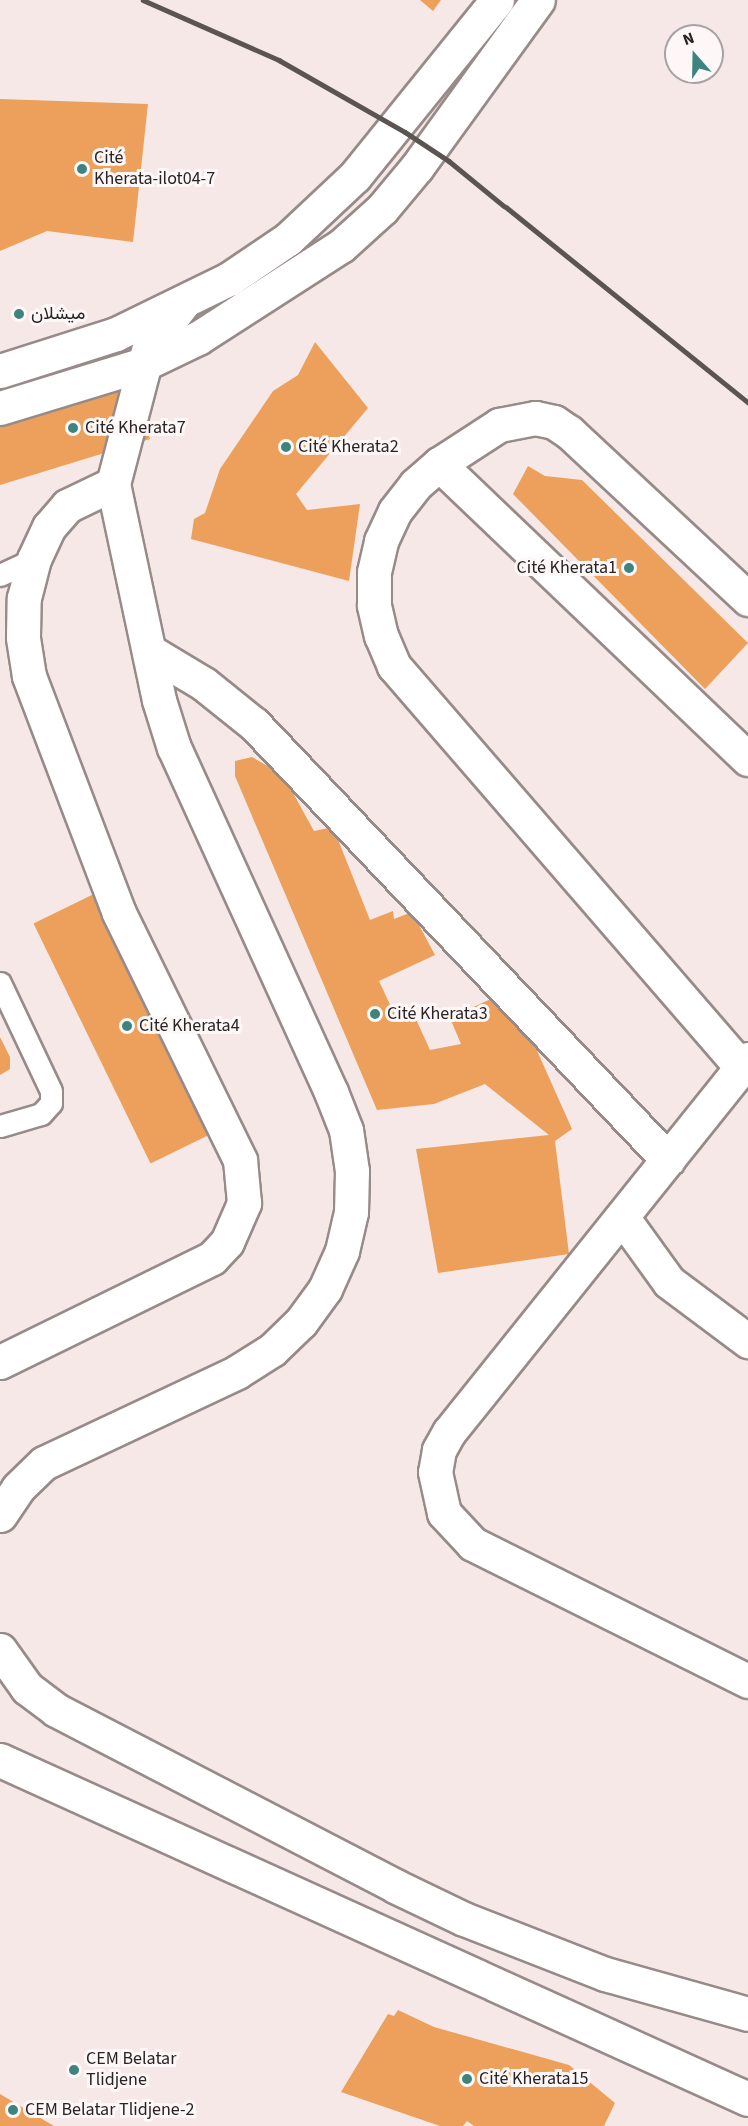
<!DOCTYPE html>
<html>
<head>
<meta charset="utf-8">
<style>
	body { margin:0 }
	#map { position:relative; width:748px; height:2126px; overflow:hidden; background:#f6e8e6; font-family:"Source Sans 3",Vazirmatn,sans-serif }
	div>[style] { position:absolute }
	.building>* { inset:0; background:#eca05b; transform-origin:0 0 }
	.roads { filter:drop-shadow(2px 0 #978b89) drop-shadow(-2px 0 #978b89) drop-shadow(0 2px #978b89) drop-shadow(0 -2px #978b89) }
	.lane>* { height:21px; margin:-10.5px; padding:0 10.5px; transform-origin:10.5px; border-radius:10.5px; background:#fff }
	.street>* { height:33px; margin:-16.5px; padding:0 16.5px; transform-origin:16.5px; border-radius:16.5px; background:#fff }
	.secondary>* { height:33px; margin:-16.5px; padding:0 16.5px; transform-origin:16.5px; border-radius:16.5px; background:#fff }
	.rail>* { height:4.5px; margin:-2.25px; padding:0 2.25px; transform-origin:2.25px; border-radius:2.25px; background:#5b5452 }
	.dots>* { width:16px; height:16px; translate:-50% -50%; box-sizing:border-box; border:3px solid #fdf8f7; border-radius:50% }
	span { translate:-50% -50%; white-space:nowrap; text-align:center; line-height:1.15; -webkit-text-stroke:6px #fdf8f7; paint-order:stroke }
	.poi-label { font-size:18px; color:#292423 }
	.left { translate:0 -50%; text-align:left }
	.right { translate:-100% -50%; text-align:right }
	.north { position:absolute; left:664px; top:24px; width:60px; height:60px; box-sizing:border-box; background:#fdf8f7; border:2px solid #a8a3a2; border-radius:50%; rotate:340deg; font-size:16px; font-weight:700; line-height:24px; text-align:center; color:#292423 }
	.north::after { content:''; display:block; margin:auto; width:21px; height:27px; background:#3d847f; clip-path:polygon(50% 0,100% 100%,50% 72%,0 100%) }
</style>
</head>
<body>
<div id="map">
	<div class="building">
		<div style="clip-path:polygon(420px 0,441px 0,433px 11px)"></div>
		<div style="clip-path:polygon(0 99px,148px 104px,133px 242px,47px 231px,0 251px)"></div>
		<div style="clip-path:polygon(315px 342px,368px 408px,296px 494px,307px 510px,360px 504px,349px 581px,191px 539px,194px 519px,205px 513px,220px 469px,273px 391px,298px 375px)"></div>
		<div style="clip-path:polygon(130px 376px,150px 439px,0 485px,0 417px)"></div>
		<div style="clip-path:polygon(528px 466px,545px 476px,582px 480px,748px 643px,705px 689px,513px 494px)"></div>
		<div style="clip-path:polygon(252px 757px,283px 775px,314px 831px,333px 827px,370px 920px,393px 911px,394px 919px,412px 912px,435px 955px,379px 981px,393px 1011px,410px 1006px,430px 1050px,461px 1044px,450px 1018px,495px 997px,502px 1010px,513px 1008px,526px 1026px,572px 1129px,555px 1141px,569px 1254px,438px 1273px,416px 1149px,549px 1135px,485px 1084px,434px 1104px,377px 1110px,235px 776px,235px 761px)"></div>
		<div style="left:100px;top:891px;width:267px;height:74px;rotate:64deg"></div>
		<div style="clip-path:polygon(0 1037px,10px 1057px,10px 1069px,0 1075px)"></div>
		<div style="clip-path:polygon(398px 2010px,434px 2027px,569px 2065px,615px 2103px,604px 2126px,474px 2126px,467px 2121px,463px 2126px,440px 2126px,341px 2092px,388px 2014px,394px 2016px)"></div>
		<div style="clip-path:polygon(0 2094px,54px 2126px,0 2126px)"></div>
	</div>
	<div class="roads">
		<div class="lane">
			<div style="left:0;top:575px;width:38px;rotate:-25deg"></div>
			<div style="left:0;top:983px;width:119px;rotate:64.7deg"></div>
			<div style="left:51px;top:1091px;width:12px;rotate:90deg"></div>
			<div style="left:51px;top:1103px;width:15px;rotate:132deg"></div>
			<div style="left:41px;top:1114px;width:43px;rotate:163.7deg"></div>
		</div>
		<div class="street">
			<div style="left:439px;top:464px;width:427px;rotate:43.7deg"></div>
			<div style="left:149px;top:651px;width:64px;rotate:31deg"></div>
			<div style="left:204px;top:684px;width:64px;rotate:38.7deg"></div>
			<div style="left:254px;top:724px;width:601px;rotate:46.48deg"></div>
			<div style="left:748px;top:1059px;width:478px;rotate:128.7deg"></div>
			<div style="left:449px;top:1432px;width:21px;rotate:119deg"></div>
			<div style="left:439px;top:1450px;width:22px;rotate:100deg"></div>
			<div style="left:435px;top:1472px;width:42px;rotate:77.6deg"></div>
			<div style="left:444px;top:1513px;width:42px;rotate:46.9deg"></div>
			<div style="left:473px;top:1544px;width:307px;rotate:26.5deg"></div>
			<div style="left:742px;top:1068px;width:532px;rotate:-130.88deg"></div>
			<div style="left:394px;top:666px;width:33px;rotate:-113deg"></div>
			<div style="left:381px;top:636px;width:32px;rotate:-103deg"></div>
			<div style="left:374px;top:605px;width:33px;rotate:-90deg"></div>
			<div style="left:374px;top:572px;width:32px;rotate:-77deg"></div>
			<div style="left:381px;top:541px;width:33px;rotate:-65deg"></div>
			<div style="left:395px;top:511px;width:33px;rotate:-52deg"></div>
			<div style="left:415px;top:485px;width:32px;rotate:-41deg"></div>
			<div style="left:439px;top:464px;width:72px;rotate:-33deg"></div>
			<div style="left:499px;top:425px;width:37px;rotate:-11deg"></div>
			<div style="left:535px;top:418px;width:19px;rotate:12deg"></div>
			<div style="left:554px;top:422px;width:18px;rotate:34deg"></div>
			<div style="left:569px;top:432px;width:245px;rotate:43deg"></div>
			<div style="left:622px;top:1217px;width:80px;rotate:54.1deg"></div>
			<div style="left:669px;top:1282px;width:99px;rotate:36.8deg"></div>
			<div style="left:0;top:1362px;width:236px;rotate:-26.1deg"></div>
			<div style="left:212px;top:1258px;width:22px;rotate:-47deg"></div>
			<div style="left:227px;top:1242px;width:43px;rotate:-66.4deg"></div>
			<div style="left:244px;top:1203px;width:43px;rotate:-95.3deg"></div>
			<div style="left:240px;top:1160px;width:275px;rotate:-116.1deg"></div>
			<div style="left:119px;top:913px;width:254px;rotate:-110.8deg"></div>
			<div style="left:29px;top:676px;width:39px;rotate:-99deg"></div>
			<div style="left:23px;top:637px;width:39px;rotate:-89deg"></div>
			<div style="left:24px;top:598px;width:40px;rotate:-75.6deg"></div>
			<div style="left:34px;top:559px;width:35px;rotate:-65deg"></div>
			<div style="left:49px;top:527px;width:28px;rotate:-49deg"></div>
			<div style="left:67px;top:506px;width:51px;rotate:-25.6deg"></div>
			<div style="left:0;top:1515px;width:32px;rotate:-56deg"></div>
			<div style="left:18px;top:1488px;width:36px;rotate:-44deg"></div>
			<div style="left:44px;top:1463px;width:213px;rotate:-25.2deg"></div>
			<div style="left:237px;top:1372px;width:41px;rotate:-32.2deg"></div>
			<div style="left:272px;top:1350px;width:40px;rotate:-44deg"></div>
			<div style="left:301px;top:1322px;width:41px;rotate:-54deg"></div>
			<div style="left:325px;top:1289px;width:42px;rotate:-65.9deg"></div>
			<div style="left:342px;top:1251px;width:40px;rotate:-77deg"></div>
			<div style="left:351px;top:1212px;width:41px;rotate:-88.6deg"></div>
			<div style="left:352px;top:1171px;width:41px;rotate:-98.3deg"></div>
			<div style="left:346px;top:1130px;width:41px;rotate:-111.5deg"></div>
			<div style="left:331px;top:1092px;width:378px;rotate:-114.5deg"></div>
			<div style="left:174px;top:748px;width:50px;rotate:-107.4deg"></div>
			<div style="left:159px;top:700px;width:221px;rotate:-102deg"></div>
			<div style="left:113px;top:484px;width:142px;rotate:-75.3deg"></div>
			<div style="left:149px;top:347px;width:56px;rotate:-52.3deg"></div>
			<div style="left:0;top:1650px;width:47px;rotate:54.6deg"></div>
			<div style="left:27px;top:1688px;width:36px;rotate:37deg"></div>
			<div style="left:56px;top:1710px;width:382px;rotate:27.4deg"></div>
			<div style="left:395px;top:1886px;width:76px;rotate:25.6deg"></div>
			<div style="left:464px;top:1919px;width:151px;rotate:21.3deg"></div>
			<div style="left:605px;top:1974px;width:148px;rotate:15.6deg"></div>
			<div style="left:0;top:1760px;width:821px;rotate:24.38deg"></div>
		</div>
		<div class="secondary">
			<div style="left:0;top:371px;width:122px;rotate:-17.7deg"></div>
			<div style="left:116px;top:334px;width:126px;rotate:-26deg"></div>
			<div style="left:229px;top:279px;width:71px;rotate:-34.1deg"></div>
			<div style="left:288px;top:239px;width:92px;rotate:-43.2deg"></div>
			<div style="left:355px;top:176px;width:226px;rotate:-51.1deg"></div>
			<div style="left:0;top:408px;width:151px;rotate:-17deg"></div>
			<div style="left:144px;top:364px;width:60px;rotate:-25.7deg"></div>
			<div style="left:198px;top:338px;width:170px;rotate:-32.8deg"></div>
			<div style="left:341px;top:246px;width:55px;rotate:-42.1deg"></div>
			<div style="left:382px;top:209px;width:55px;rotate:-50.2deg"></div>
			<div style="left:417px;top:167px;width:206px;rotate:-54.1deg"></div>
		</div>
	</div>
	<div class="rail">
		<div style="left:143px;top:0;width:149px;rotate:23.8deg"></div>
		<div style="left:279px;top:60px;width:145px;rotate:29.7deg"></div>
		<div style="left:405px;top:132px;width:53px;rotate:33.4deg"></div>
		<div style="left:449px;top:161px;width:71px;rotate:39.3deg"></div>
		<div style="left:506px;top:207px;width:311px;rotate:38.9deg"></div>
	</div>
	<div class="dots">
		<div style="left:82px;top:169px;background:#3d847f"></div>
		<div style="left:19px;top:314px;background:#3d847f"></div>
		<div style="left:73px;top:428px;background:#3d847f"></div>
		<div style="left:286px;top:447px;background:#3d847f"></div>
		<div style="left:629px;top:568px;background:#3d847f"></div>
		<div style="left:375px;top:1014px;background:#3d847f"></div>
		<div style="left:127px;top:1026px;background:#3d847f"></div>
		<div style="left:74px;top:2070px;background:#3d847f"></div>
		<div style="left:467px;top:2079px;background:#3d847f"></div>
		<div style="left:13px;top:2110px;background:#3d847f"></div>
	</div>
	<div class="poi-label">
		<span class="left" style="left:94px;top:169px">Cité<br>Kherata-ilot04-7</span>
		<span class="left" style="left:31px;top:314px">ميشلان</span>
		<span class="left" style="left:85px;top:428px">Cité Kherata7</span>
		<span class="left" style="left:298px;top:447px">Cité Kherata2</span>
		<span class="right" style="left:617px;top:568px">Cité Kherata1</span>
		<span class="left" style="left:387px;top:1014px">Cité Kherata3</span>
		<span class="left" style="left:139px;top:1026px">Cité Kherata4</span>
		<span class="left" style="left:86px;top:2070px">CEM Belatar<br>Tlidjene</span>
		<span class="left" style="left:479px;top:2079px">Cité Kherata15</span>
		<span class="left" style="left:25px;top:2110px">CEM Belatar Tlidjene-2</span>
	</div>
	<div class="north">N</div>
</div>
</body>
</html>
